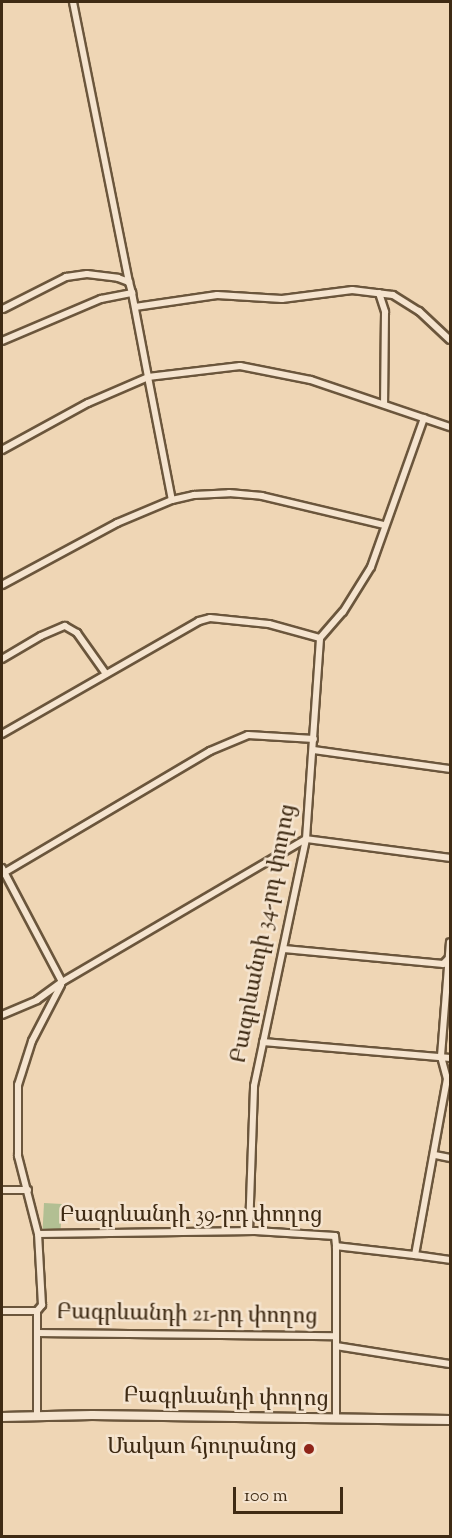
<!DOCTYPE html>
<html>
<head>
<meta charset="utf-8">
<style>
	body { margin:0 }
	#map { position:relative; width:452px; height:1538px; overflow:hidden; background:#efd6b5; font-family:"Sorts Mill Goudy","Noto Serif Armenian",serif }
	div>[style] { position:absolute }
	.green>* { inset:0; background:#b2bf93; transform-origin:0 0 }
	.roads { filter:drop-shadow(2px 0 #6b563c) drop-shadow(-2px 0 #6b563c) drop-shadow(0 2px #6b563c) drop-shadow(0 -2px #6b563c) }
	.minor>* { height:6px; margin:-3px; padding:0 3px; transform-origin:3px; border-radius:3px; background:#f5e4cf }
	.secondary>* { height:8px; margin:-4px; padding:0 4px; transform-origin:4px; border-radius:4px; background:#f5e4cf }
	.dots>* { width:16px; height:16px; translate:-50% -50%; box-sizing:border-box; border:3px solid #f5e4cf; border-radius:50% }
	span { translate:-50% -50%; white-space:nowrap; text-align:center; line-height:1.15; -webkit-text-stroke:5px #f5e4cf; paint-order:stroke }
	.street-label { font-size:22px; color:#3f2b14 }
	.poi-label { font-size:22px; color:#3f2b14 }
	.right { translate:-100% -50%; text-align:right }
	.frame { position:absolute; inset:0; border:3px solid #3f2b14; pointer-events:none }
	.scale { position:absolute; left:233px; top:1487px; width:110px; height:27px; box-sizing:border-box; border:3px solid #3f2b14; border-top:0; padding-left:8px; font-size:18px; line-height:21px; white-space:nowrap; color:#3f2b14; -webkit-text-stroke:4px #f5e4cf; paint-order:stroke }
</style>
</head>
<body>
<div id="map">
	<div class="green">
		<div style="left:44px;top:1203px;width:18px;height:26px;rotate:3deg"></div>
	</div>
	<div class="roads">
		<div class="minor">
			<div style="left:73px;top:2px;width:286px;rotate:78.7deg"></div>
			<div style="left:379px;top:293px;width:20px;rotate:72deg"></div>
			<div style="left:385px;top:312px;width:91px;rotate:90.6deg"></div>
			<div style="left:135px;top:307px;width:83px;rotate:-8.3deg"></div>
			<div style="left:217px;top:295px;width:65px;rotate:3.5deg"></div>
			<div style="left:282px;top:299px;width:71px;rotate:-7.3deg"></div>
			<div style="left:352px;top:290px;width:41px;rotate:7deg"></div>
			<div style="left:393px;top:295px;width:31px;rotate:32deg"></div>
			<div style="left:419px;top:311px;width:42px;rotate:43.1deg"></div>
			<div style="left:3px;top:309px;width:71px;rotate:-26.9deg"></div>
			<div style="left:66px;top:277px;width:21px;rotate:-8deg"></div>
			<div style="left:87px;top:274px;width:31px;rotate:7deg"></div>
			<div style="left:118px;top:278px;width:12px;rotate:20deg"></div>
			<div style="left:129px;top:282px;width:11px;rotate:75deg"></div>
			<div style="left:132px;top:293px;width:86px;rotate:79.2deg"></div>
			<div style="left:148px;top:377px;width:93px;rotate:-6.8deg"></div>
			<div style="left:240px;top:366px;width:72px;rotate:11.2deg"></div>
			<div style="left:311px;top:380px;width:147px;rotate:18.7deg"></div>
			<div style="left:2px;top:341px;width:108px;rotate:-23deg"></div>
			<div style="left:101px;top:299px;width:32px;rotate:-11deg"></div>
			<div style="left:2px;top:450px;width:98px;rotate:-28.7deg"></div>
			<div style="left:88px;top:403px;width:65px;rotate:-23.4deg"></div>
			<div style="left:148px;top:377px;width:125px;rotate:79deg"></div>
			<div style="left:2px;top:585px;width:131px;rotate:-28.3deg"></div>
			<div style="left:117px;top:523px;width:60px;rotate:-22.7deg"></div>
			<div style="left:172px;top:500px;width:23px;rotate:-13deg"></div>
			<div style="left:194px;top:495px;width:35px;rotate:-3deg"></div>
			<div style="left:229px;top:493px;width:33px;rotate:5deg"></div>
			<div style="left:262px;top:496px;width:125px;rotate:13.4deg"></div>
			<div style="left:2px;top:659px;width:45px;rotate:-30.5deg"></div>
			<div style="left:41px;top:636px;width:26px;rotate:-23deg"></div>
			<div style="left:65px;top:626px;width:14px;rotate:30deg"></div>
			<div style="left:77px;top:633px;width:50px;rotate:54.7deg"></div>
			<div style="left:2px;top:734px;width:227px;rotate:-29.8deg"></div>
			<div style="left:199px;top:621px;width:11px;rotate:-15deg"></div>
			<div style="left:210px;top:618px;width:59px;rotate:5.8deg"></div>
			<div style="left:269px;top:624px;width:53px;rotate:15.4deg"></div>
			<div style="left:313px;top:750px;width:138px;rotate:7.9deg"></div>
			<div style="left:2px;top:868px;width:129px;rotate:62.2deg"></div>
			<div style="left:2px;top:874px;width:242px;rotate:-30.6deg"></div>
			<div style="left:210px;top:751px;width:41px;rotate:-22.8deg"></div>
			<div style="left:248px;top:735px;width:66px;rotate:3.5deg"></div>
			<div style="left:284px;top:949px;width:160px;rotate:5.4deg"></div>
			<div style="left:443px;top:964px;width:7px;rotate:-45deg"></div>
			<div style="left:2px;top:1015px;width:38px;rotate:-23deg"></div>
			<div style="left:37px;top:1000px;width:31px;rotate:-36deg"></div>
			<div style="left:62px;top:982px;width:283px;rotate:-30.4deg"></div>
			<div style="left:306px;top:839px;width:145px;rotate:7.5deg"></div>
			<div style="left:263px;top:1042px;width:188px;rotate:4.9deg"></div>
			<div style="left:435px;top:1155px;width:15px;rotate:11deg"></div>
			<div style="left:2px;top:1190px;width:26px"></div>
			<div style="left:249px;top:1231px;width:145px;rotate:-88deg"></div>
			<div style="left:254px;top:1086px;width:252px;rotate:-78.1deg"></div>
			<div style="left:306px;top:839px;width:201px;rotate:-86deg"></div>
			<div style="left:320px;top:638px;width:35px;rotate:-49deg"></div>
			<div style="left:343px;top:612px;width:53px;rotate:-58.1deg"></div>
			<div style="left:371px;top:567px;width:158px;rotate:-70.4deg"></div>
			<div style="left:38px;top:1234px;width:217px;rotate:-0.8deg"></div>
			<div style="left:255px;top:1231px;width:80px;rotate:3.6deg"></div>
			<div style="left:335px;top:1236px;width:10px;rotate:84deg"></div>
			<div style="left:415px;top:1255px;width:35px;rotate:8deg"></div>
			<div style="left:2px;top:1311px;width:35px"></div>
			<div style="left:37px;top:1333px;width:299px;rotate:0.6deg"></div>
			<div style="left:336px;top:1346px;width:115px;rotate:9deg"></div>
			<div style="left:37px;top:1416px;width:105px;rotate:-90deg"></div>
			<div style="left:37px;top:1311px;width:8px;rotate:-50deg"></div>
			<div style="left:42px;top:1305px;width:71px;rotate:-93.2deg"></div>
			<div style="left:38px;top:1234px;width:81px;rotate:-104.4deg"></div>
			<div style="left:18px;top:1156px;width:71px;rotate:-90deg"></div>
			<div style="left:18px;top:1085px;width:46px;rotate:-72.3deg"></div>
			<div style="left:32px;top:1041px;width:63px;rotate:-62.6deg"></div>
			<div style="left:336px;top:1418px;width:172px;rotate:-90deg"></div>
			<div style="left:336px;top:1246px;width:80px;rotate:6.5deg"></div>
			<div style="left:415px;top:1255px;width:179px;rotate:-79.7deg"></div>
			<div style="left:447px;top:1079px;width:24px;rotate:-105deg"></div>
			<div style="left:441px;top:1056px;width:114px;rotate:-85.5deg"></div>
		</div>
		<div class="secondary">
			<div style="left:2px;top:1417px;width:90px;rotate:-1.3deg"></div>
			<div style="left:92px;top:1415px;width:358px;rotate:0.8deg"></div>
		</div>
	</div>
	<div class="dots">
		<div style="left:309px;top:1449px;background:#8f2418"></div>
	</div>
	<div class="street-label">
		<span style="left:265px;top:934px;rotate:-79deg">Բագրևանդի 34-րդ փողոց</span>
		<span style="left:191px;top:1217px">Բագրևանդի 39-րդ փողոց</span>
		<span style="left:187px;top:1316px;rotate:1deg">Բագրևանդի 21-րդ փողոց</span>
		<span style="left:226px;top:1399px;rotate:1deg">Բագրևանդի փողոց</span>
	</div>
	<div class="poi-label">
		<span class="right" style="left:297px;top:1449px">Մակաո հյուրանոց</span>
	</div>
	<div class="frame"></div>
	<div class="scale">100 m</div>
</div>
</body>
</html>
